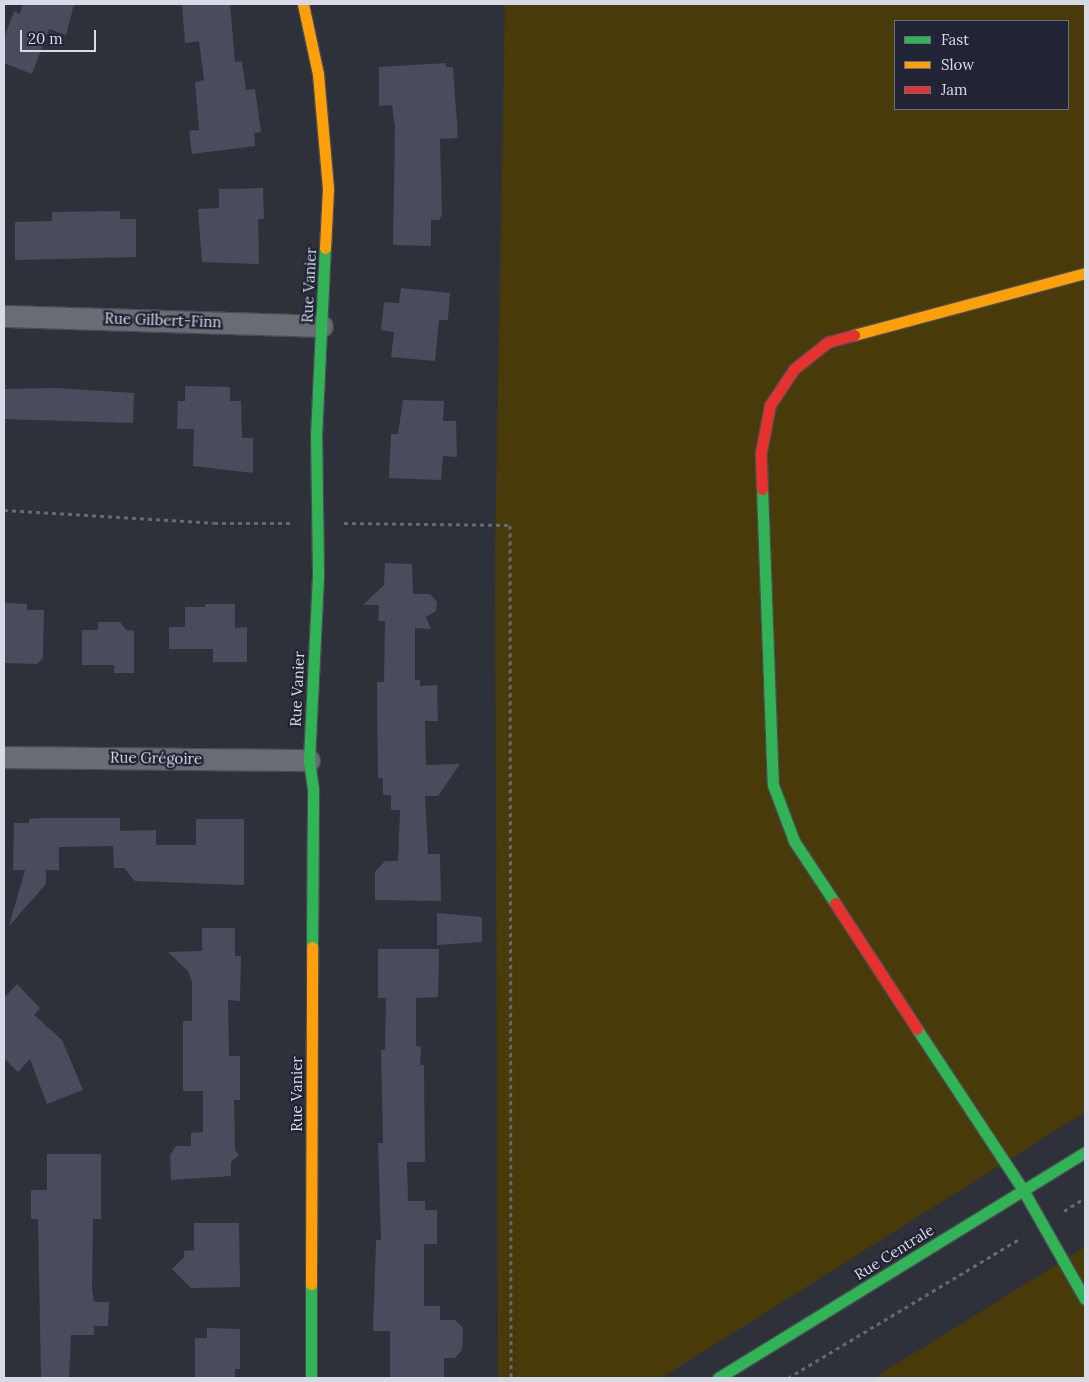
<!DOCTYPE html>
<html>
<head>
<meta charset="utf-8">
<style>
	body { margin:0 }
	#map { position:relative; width:1089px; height:1382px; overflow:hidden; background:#2f313a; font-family:Lora,serif }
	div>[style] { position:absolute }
	.green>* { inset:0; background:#493a09 }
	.building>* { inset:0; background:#494c5c }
	.path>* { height:3px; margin-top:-1.5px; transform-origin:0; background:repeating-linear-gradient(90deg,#676870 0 4px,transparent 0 8px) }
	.roads { filter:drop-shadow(1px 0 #4b4c54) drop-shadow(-1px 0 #4b4c54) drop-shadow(0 1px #4b4c54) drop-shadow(0 -1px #4b4c54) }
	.street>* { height:21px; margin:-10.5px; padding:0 10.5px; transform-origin:10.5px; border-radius:10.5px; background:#6a6c73 }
	.fast>* { height:11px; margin:-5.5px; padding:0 5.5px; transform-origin:5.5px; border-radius:5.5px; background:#30b455 }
	.slow>* { height:11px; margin:-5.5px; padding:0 5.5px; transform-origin:5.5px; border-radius:5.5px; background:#ff9f0a }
	.jam>* { height:11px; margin:-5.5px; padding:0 5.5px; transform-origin:5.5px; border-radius:5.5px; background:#e5322d }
	span { translate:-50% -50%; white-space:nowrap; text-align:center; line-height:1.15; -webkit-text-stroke:4.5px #202435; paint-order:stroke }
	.street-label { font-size:15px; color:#d8dbe6 }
	.frame { position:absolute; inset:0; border:5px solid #d8dbe6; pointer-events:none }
	.legend { position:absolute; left:894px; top:20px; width:175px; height:90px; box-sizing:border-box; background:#202435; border:1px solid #6a6d7c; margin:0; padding:6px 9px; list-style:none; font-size:15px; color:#d8dbe6 }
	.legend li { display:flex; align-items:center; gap:10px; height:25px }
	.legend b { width:25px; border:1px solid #6a6d7c }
	.scale { position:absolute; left:20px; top:30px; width:76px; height:22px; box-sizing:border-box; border:2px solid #d8dbe6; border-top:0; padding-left:6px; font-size:15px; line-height:18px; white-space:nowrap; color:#d8dbe6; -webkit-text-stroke:4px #202435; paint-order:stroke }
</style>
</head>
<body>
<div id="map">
	<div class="green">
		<div style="clip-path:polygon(evenodd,505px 4px,1085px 4px,1085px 1112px,661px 1378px,498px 1378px,495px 555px,505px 4px,895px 21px,1068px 21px,1068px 109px,895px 109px,895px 21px)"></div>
		<div style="clip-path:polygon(1085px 1247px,1085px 1378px,874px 1378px)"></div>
	</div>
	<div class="building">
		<div style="clip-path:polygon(23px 4px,74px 4px,66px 35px,49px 29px,32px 74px,4px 63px,4px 38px,14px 11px,20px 14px)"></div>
		<div style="clip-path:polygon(182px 4px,230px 4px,235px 62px,242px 61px,246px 90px,255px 89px,261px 132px,254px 133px,255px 146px,192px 154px,189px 131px,199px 130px,195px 82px,204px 80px,199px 41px,185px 43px)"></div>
		<div style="clip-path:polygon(446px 63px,446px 67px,453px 67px,458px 138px,440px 139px,442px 215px,439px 220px,431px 220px,431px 246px,393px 245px,395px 127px,392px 105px,379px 106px,379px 67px)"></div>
		<div style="clip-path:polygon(263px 188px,264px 219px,258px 219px,259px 264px,202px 262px,198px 209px,219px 208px,219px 189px)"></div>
		<div style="clip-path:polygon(120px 211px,120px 219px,136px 219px,136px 257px,15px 260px,15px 222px,52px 221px,52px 212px)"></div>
		<div style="clip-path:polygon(401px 288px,450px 293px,448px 320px,439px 320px,435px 361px,391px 357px,394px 332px,381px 330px,384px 302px,399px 303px)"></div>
		<div style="clip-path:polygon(185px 386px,230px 387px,230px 401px,241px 401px,242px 438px,253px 438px,253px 473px,193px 466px,194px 429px,177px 429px,178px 401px,185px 401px)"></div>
		<div style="clip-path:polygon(56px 388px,134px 393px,133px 423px,4px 419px,4px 389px)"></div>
		<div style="clip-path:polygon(403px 400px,444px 401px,443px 421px,456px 421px,457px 457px,443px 456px,441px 480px,389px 478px,391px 434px,398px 434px)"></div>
		<div style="clip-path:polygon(385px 563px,412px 564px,413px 594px,430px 594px,437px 602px,436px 611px,426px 617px,431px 629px,415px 628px,415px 680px,420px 680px,420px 686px,437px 685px,438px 721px,425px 721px,426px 765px,460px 764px,438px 796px,425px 796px,428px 854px,440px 854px,441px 901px,375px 900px,375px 872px,385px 861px,398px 861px,400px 810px,391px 810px,391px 795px,383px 795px,383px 778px,378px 778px,377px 682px,384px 682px,385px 621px,378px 621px,379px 605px,363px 605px,384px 585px)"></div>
		<div style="clip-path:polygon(4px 603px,27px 604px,27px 610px,44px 610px,43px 658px,37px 664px,4px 663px)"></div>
		<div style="clip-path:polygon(205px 604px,235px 604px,235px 628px,247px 627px,247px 662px,213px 662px,213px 649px,169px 649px,169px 627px,185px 627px,185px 607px,205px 607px)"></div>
		<div style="clip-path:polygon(98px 622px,120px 622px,126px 630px,134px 631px,134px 673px,114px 673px,114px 665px,82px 665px,82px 630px,98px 630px)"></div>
		<div style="clip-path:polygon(40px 818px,120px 818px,120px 831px,156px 830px,156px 845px,196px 845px,196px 819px,244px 819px,244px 885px,135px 881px,124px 868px,114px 868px,113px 846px,59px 847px,59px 870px,46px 870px,46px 884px,9px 926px,25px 870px,13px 870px,14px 823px,29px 823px,29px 819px)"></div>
		<div style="clip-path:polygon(437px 913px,482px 917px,482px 942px,437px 945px)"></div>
		<div style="clip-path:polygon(202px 928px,235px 928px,235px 956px,241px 956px,240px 1001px,228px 1000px,229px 1056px,240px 1056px,240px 1100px,234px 1100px,235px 1150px,239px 1155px,231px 1162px,231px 1176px,171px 1180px,170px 1155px,176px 1146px,191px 1146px,191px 1133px,203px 1132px,203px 1091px,183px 1091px,183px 1021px,192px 1021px,192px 982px,188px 971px,168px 952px,202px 951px)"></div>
		<div style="clip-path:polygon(378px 949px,439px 949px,438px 997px,416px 998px,416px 1046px,421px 1047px,420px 1065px,424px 1065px,425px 1162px,407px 1162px,408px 1201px,425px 1201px,425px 1210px,437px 1210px,437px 1244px,424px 1244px,424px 1306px,440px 1306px,440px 1320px,455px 1320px,463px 1328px,462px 1350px,455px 1358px,444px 1358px,444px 1377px,390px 1377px,390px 1331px,373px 1331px,376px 1240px,381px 1240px,378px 1143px,383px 1143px,381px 1050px,385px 1050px,386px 998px,378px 998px)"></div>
		<div style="clip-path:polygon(17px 984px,40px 1008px,34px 1015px,62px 1040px,83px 1090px,47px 1104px,30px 1059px,18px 1072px,4px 1058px,4px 998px)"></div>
		<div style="clip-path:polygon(47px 1154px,101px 1154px,101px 1219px,93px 1219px,92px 1288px,94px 1302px,109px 1302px,108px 1326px,94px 1326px,94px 1335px,71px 1335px,69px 1378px,41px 1378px,38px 1219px,31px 1219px,31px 1190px,47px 1190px)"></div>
		<div style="clip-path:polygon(194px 1223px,239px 1223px,240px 1287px,191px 1288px,172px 1269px,184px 1257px,184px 1251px,194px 1250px)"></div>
		<div style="clip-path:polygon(207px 1328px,240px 1329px,240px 1369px,235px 1369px,235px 1378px,195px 1378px,195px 1338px,207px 1338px)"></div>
	</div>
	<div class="path">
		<div style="left:4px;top:510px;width:210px;rotate:3.5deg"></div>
		<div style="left:214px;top:523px;width:76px"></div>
		<div style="left:344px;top:523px;width:166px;rotate:0.7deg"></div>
		<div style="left:510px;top:525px;width:853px;rotate:89.93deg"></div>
		<div style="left:1064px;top:1211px;width:25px;rotate:-32deg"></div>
		<div style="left:788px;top:1378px;width:272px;rotate:-31deg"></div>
	</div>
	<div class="roads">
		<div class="street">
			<div style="left:4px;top:316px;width:318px;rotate:1.8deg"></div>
			<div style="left:4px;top:757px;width:305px;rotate:0.6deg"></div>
		</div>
		<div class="fast">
			<div style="left:762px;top:489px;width:296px;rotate:87.9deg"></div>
			<div style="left:773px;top:785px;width:60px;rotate:69.4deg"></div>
			<div style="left:794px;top:841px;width:74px;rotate:56.5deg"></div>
			<div style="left:312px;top:947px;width:158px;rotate:-89.6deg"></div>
			<div style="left:313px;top:789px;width:29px;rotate:-98deg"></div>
			<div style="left:309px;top:760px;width:187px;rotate:-87.2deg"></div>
			<div style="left:318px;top:573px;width:137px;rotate:-90.8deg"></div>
			<div style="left:316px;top:436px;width:188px;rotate:-87.3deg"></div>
			<div style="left:917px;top:1029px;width:193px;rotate:56.6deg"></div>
			<div style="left:1023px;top:1190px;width:125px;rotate:60.4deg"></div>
			<div style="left:311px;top:1378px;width:94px;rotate:-90deg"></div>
			<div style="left:718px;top:1378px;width:431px;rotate:-31.6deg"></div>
		</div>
		<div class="slow">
			<div style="left:303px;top:4px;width:72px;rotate:77.9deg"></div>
			<div style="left:318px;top:74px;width:115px;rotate:85deg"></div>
			<div style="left:328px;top:189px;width:59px;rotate:92.9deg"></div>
			<div style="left:854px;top:335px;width:239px;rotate:-15deg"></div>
			<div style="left:311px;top:1284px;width:337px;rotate:-89.8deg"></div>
		</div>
		<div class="jam">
			<div style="left:762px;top:489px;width:37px;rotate:-92deg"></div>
			<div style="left:761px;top:452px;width:48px;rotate:-79.2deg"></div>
			<div style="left:770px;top:405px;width:43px;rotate:-56.3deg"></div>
			<div style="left:794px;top:369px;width:43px;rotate:-38.5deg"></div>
			<div style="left:828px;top:342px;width:27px;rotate:-15deg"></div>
			<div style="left:835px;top:903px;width:150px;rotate:56.9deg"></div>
		</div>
	</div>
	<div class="street-label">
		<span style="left:309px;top:285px;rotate:-87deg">Rue Vanier</span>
		<span style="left:163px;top:320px;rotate:2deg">Rue Gilbert-Finn</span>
		<span style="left:297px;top:689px;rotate:-87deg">Rue Vanier</span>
		<span style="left:156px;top:758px;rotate:1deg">Rue Grégoire</span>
		<span style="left:297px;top:1094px;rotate:-90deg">Rue Vanier</span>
		<span style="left:894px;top:1252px;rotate:-32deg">Rue Centrale</span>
	</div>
	<div class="frame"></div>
	<ul class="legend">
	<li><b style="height:6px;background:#30b455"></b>Fast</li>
	<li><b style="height:6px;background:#ff9f0a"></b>Slow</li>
	<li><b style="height:6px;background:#e5322d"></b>Jam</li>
	</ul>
	<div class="scale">20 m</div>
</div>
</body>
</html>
